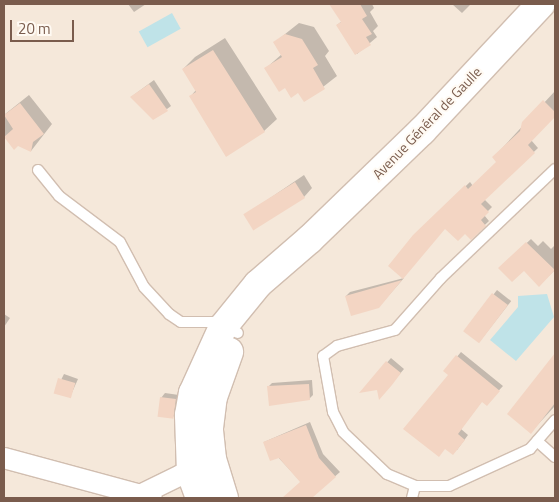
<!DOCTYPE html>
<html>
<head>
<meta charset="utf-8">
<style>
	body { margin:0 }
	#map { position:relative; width:559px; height:502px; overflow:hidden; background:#fdf6ec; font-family:"Titillium Web",sans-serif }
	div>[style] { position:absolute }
	.residential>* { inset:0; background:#f5e8da; transform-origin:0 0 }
	.water>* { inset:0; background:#bfe3e8; transform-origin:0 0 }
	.shadow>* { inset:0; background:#0003; transform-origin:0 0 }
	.building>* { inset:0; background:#f3d5c3; transform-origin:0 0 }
	.roads { filter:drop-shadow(1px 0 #d1beb0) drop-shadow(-1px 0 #d1beb0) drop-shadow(0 1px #d1beb0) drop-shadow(0 -1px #d1beb0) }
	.service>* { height:10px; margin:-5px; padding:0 5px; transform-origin:5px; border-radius:5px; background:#fff }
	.minor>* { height:20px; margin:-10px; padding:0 10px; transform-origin:10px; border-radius:10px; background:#fff }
	.secondary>* { height:28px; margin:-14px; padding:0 14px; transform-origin:14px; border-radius:14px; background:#fff }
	span { translate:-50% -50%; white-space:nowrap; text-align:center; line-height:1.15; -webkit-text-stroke:4px #fffaf3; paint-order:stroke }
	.street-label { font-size:14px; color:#7a5c4d }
	.frame { position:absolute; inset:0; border:5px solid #7a5c4d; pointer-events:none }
	.scale { position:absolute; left:10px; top:20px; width:64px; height:22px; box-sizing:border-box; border:2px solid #7a5c4d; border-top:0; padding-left:6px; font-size:15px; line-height:18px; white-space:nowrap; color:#7a5c4d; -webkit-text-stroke:4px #fffaf3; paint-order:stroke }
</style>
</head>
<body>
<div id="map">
	<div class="residential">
		<div style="left:4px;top:4px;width:551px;height:494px"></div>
	</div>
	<div class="water">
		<div style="left:172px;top:13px;width:18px;height:38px;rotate:61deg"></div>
		<div style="clip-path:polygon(547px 294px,554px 317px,516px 361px,490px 340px,518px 307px,518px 296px)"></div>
	</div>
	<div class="shadow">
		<div style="clip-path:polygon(128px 4px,146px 4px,134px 12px)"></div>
		<div style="clip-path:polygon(331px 4px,372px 4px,374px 8px,370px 12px,378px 26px,373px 31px,377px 37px,357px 54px,337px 25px,342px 21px)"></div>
		<div style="clip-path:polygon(452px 4px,471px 4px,462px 13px)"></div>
		<div style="clip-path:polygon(299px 23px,314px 27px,329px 51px,325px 56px,337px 76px,305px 101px,298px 92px,285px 86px,265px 69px,282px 54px,275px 42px)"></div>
		<div style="clip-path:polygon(225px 38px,277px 119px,264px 131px,190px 97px,196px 90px,183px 69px,195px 57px)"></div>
		<div style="clip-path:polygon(154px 80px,171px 106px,167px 109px,131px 97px)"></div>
		<div style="clip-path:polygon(555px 91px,555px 115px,531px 140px,538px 148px,484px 199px,492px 207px,484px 215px,489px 221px,471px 238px,465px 232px,445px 228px,419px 231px,470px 182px,473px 186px,498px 162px,494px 157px)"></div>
		<div style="clip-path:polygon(29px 95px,52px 124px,31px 151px,18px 145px,14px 148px,4px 135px,4px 115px)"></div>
		<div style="clip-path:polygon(304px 175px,312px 188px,304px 197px,245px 215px)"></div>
		<div style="clip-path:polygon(531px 239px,538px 246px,543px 241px,551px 249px,555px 245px,555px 270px,539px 285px,524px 269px,500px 268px)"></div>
		<div style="clip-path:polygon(404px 278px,383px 302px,346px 296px,350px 292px)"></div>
		<div style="left:497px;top:290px;width:18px;height:52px;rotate:38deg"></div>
		<div style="clip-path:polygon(4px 314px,10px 318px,4px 327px)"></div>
		<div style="clip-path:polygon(461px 352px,503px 386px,490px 400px,482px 401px,461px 429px,468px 435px,457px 450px,450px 374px,445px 371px)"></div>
		<div style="clip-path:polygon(555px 356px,555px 406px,531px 432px,549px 362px)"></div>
		<div style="clip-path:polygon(391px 358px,404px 369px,383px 394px,378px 389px,362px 391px)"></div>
		<div style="clip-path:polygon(64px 374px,78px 379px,70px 397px,55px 392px)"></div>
		<div style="clip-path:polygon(312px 380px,313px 395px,309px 399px,268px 387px,272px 383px)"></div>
		<div style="clip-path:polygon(165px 393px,179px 395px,177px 413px,173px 417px,161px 398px)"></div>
		<div style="clip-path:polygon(310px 422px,323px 454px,340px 472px,310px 498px,295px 498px,290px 492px,301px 482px,264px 442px)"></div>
	</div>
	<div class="building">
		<div style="clip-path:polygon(329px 4px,360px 4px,367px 16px,362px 19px,372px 34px,366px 37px,371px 45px,355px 55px,336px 25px,341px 22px)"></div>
		<div style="clip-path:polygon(285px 34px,302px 39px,318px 65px,313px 68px,325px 89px,304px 102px,298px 93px,291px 98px,285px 88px,279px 92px,264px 68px,282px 57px,273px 42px)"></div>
		<div style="clip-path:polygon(213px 50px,265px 132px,226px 157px,189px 96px,196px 92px,182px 69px)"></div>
		<div style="clip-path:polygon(149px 84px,168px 111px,153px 120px,130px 97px)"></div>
		<div style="clip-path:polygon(543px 100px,555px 112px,555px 117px,528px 145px,535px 153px,481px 204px,489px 212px,481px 220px,486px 226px,471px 240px,465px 234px,458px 241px,445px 229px,403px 279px,388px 266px,413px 235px,465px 185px,468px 189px,496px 162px,492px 157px,520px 131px,522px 122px)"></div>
		<div style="clip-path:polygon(20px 103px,44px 134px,33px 142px,31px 152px,18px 146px,14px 150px,4px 137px,13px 129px,4px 115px)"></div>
		<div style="left:295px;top:182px;width:19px;height:61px;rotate:58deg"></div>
		<div style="clip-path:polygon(526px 242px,555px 270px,539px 287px,524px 271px,512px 282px,498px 268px)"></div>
		<div style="clip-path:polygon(402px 280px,379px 308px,351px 316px,345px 296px)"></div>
		<div style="left:492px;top:293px;width:20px;height:48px;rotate:37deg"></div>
		<div style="clip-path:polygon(555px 353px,555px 403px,531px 434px,507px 414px)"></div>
		<div style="clip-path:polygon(456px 355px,500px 391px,487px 406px,482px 402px,458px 434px,465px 440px,453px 455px,445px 449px,439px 457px,403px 429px,448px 375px,443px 371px)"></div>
		<div style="clip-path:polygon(386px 361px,401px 373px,392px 385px,379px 400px,377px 390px,359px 393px)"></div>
		<div style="left:58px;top:378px;width:18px;height:16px;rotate:16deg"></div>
		<div style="clip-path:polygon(309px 384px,310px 400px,269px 406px,267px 386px)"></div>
		<div style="left:160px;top:397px;width:16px;height:20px;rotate:7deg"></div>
		<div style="clip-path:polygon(306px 425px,319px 458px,336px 477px,312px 498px,282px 498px,300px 482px,279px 458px,270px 461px,263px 442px)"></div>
	</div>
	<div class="roads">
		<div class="service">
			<div style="left:555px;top:169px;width:158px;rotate:136.3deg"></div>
			<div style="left:441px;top:278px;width:69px;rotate:131.5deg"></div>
			<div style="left:395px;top:330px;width:60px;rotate:164.6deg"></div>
			<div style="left:337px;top:346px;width:17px;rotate:144deg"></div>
			<div style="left:323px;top:356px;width:57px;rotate:79.9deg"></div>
			<div style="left:333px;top:412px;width:22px;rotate:63deg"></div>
			<div style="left:343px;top:432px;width:61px;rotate:43.7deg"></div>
			<div style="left:387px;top:474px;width:30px;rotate:23deg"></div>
			<div style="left:415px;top:486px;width:34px"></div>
			<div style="left:449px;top:486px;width:89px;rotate:-24.6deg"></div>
			<div style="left:530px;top:449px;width:38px;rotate:-49deg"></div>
			<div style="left:38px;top:170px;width:33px;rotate:51deg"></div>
			<div style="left:59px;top:196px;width:76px;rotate:37deg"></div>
			<div style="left:120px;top:242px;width:51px;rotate:61.9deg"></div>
			<div style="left:144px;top:287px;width:37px;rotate:47deg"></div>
			<div style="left:169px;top:314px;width:14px;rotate:34deg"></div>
			<div style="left:181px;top:322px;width:31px"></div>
			<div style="left:212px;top:322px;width:28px;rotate:23deg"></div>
			<div style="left:537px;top:441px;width:24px;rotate:42deg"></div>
			<div style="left:412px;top:498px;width:12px;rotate:-76deg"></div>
		</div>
		<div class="minor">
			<div style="left:4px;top:458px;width:153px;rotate:15.1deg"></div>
			<div style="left:140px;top:495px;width:46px;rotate:-26deg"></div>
			<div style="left:181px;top:475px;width:22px;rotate:-5deg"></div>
		</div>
		<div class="secondary">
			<div style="left:200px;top:498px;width:27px;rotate:-110deg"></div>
			<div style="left:191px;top:473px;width:58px;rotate:-92deg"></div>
			<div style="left:189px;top:415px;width:22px;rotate:-80deg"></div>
			<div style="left:193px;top:393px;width:72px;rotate:-65.6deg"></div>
			<div style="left:223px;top:327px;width:55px;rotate:-50.9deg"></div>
			<div style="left:258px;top:284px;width:69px;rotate:-40.9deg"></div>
			<div style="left:310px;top:239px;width:156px;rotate:-44deg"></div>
			<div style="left:422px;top:131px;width:174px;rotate:-46.9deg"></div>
			<div style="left:224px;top:498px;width:41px;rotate:-107.1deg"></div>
			<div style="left:212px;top:459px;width:31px;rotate:-96deg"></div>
			<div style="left:209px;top:428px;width:31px;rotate:-83deg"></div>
			<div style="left:213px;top:397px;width:48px;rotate:-70.4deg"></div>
		</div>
	</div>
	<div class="street-label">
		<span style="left:427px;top:123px;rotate:-46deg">Avenue Général de Gaulle</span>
	</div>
	<div class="frame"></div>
	<div class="scale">20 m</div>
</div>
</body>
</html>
